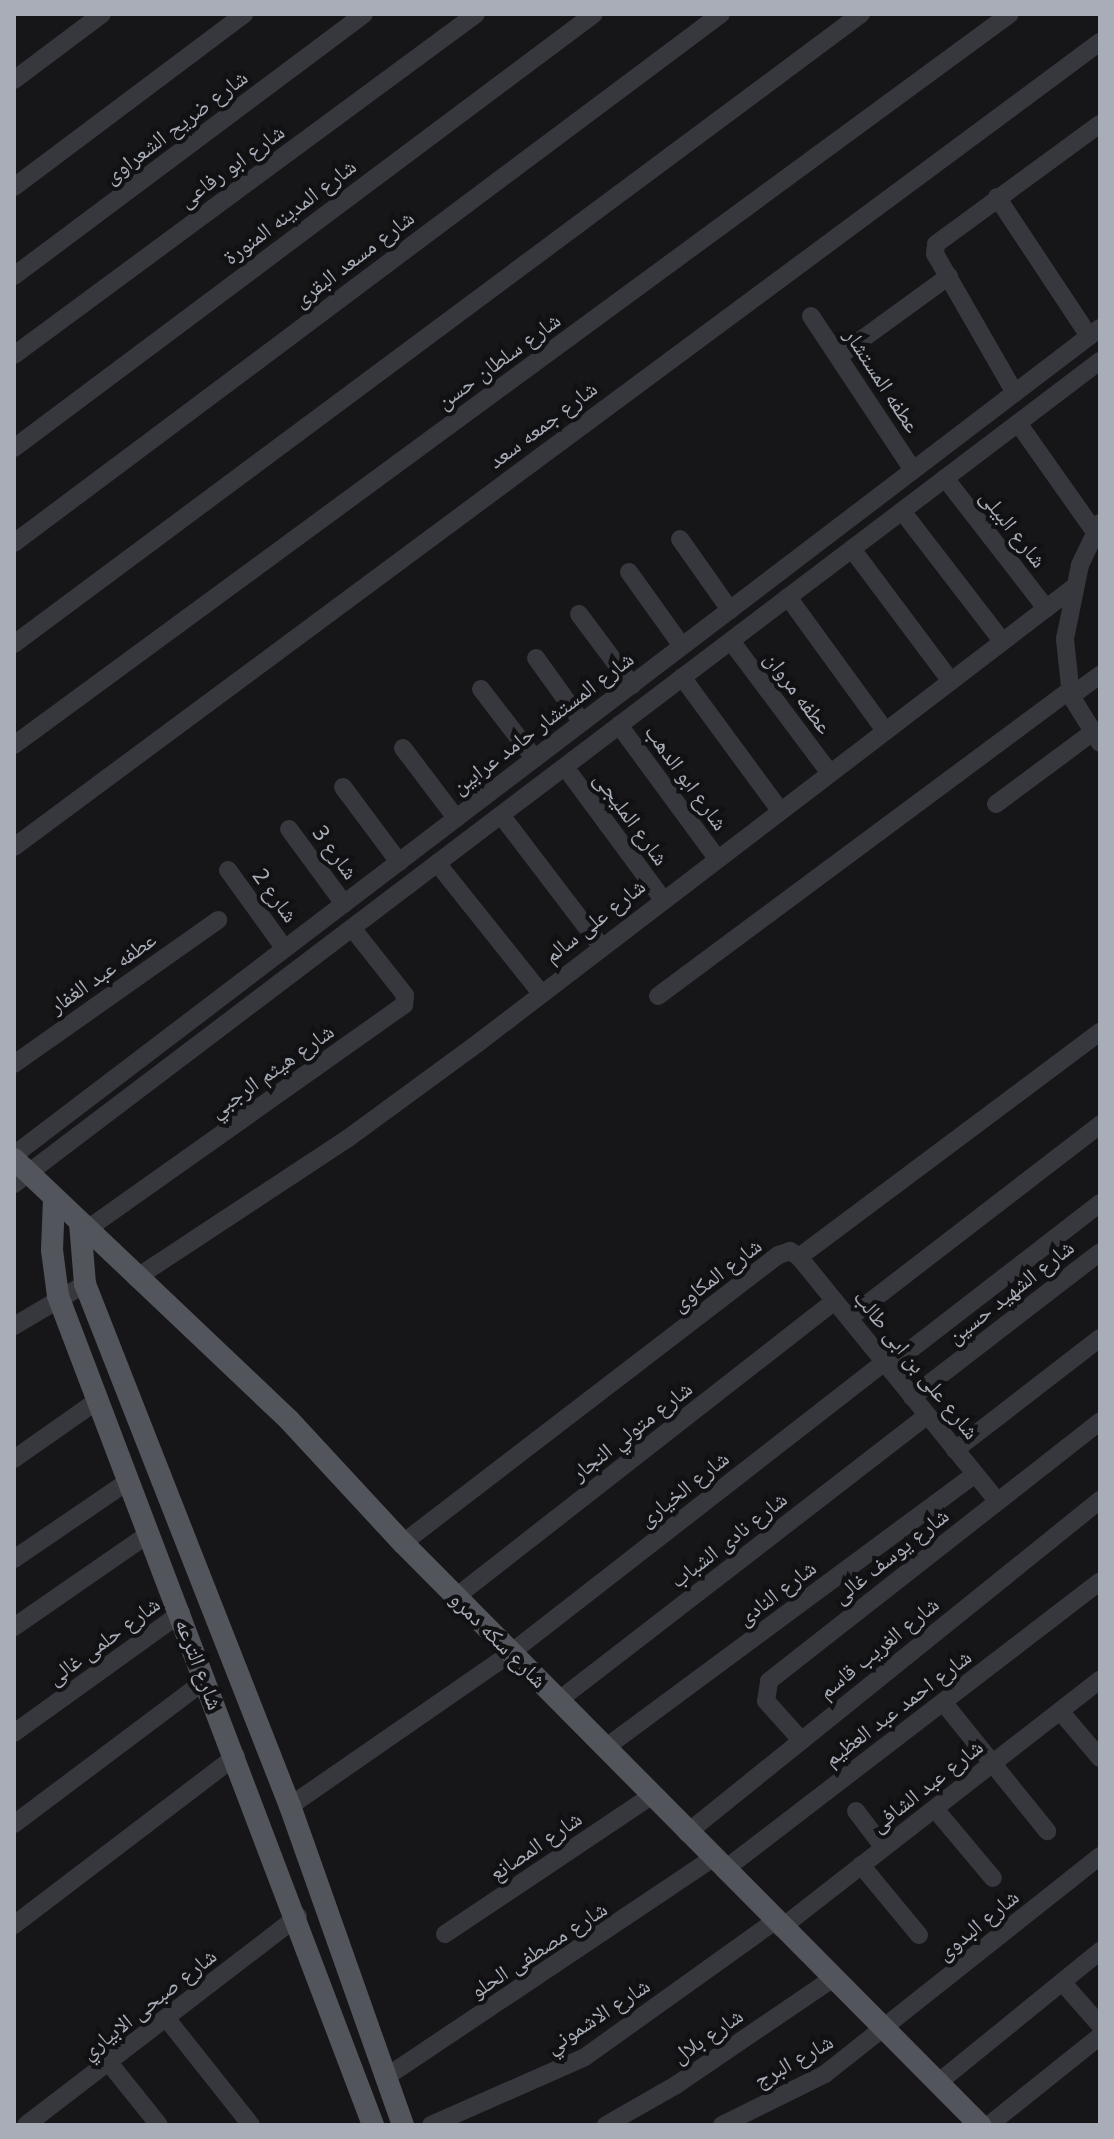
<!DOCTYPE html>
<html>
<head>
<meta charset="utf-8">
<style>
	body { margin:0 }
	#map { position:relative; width:1114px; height:2139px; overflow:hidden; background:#161618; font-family:"Noto Sans","Noto Naskh Arabic",sans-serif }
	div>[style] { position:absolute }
	.minor>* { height:18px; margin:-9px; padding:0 9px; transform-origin:9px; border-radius:9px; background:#37383d }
	.major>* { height:22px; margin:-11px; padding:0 11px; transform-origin:11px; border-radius:11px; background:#53555c }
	span { translate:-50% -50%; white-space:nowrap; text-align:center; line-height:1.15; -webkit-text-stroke:8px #111113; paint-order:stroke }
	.street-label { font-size:22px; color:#a8adb8 }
	.frame { position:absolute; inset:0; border:16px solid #a8adb8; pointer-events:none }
</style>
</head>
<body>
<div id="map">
	<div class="minor">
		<div style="left:14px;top:80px;width:110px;rotate:-36.9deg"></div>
		<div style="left:14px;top:187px;width:288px;rotate:-36.9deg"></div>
		<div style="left:997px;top:197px;width:167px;rotate:56.5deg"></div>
		<div style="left:14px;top:276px;width:437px;rotate:-36.8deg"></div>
		<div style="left:811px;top:316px;width:185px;rotate:56.5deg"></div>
		<div style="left:14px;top:355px;width:574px;rotate:-36.43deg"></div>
		<div style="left:839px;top:356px;width:136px;rotate:-36deg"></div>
		<div style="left:1015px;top:393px;width:160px;rotate:-119.9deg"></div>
		<div style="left:935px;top:254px;width:10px;rotate:-84deg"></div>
		<div style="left:936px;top:244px;width:203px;rotate:-36.2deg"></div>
		<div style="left:1018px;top:423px;width:133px;rotate:54.8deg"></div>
		<div style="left:14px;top:448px;width:724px;rotate:-36.81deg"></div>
		<div style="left:945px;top:478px;width:165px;rotate:52.2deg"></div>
		<div style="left:902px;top:511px;width:164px;rotate:52.4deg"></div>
		<div style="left:1100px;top:523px;width:47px;rotate:115.5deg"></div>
		<div style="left:1080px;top:565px;width:76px;rotate:101.5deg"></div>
		<div style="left:1065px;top:639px;width:57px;rotate:84deg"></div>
		<div style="left:1071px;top:696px;width:55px;rotate:58.3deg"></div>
		<div style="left:680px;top:539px;width:87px;rotate:54.8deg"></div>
		<div style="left:14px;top:543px;width:883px;rotate:-36.81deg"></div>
		<div style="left:852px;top:549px;width:164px;rotate:53.2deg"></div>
		<div style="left:629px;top:572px;width:91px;rotate:54.4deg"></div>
		<div style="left:788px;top:597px;width:163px;rotate:54deg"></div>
		<div style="left:579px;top:614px;width:89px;rotate:53.3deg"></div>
		<div style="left:731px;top:641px;width:164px;rotate:53.2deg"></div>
		<div style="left:14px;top:644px;width:1056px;rotate:-36.64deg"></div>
		<div style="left:536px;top:658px;width:79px;rotate:54.3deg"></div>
		<div style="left:682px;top:677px;width:164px;rotate:53.7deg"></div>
		<div style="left:481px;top:689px;width:88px;rotate:52.4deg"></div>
		<div style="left:1071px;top:696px;width:36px;rotate:-36deg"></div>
		<div style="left:619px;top:725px;width:164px;rotate:53.7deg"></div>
		<div style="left:14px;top:745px;width:1235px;rotate:-36.28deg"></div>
		<div style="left:403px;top:748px;width:88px;rotate:52.9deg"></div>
		<div style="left:565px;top:767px;width:163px;rotate:53.5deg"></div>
		<div style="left:343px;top:787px;width:94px;rotate:53.3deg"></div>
		<div style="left:996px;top:804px;width:121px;rotate:-36.6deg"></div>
		<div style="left:501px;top:815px;width:163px;rotate:52.7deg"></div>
		<div style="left:289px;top:829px;width:93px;rotate:53.7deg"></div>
		<div style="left:14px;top:847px;width:1352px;rotate:-36.55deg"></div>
		<div style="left:437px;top:863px;width:165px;rotate:51.4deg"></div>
		<div style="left:228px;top:870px;width:97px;rotate:54.2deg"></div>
		<div style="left:658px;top:996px;width:513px;rotate:-36.6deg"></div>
		<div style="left:14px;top:1064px;width:250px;rotate:-35.2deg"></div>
		<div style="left:14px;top:1155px;width:1365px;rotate:-37.29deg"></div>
		<div style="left:14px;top:1184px;width:1363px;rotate:-37.16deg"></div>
		<div style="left:86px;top:1230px;width:390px;rotate:-35.3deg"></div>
		<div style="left:404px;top:1005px;width:10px;rotate:-84deg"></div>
		<div style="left:405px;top:995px;width:85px;rotate:-128.3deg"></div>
		<div style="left:799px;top:1257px;width:314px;rotate:50.9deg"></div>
		<div style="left:136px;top:1278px;width:253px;rotate:-33.4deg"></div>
		<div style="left:347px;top:1139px;width:162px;rotate:-36.2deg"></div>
		<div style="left:478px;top:1043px;width:749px;rotate:-37.41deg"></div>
		<div style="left:849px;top:1318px;width:317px;rotate:-37.6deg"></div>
		<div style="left:14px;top:1326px;width:82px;rotate:-30.6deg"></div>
		<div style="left:888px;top:1367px;width:268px;rotate:-37.7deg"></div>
		<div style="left:912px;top:1397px;width:237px;rotate:-37.6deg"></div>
		<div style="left:955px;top:1450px;width:183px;rotate:-37.7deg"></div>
		<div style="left:14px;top:1459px;width:103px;rotate:-35.1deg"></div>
		<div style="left:403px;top:1543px;width:474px;rotate:-37.5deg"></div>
		<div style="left:779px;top:1255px;width:12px;rotate:-20deg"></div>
		<div style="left:790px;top:1251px;width:11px;rotate:34deg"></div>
		<div style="left:799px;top:1257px;width:376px;rotate:-36.8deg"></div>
		<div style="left:14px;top:1559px;width:140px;rotate:-34.3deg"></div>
		<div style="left:457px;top:1596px;width:479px;rotate:-38deg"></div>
		<div style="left:14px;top:1627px;width:165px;rotate:-34.7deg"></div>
		<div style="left:559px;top:1700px;width:465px;rotate:-37.7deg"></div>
		<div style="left:943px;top:1702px;width:166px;rotate:51.1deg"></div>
		<div style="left:1060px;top:1711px;width:62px;rotate:49.6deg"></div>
		<div style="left:14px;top:1733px;width:206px;rotate:-35.7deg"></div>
		<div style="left:801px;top:1740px;width:52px;rotate:-131.9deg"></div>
		<div style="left:766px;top:1701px;width:20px;rotate:-81deg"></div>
		<div style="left:769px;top:1681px;width:421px;rotate:-38.1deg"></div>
		<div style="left:605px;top:1748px;width:460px;rotate:-36.5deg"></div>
		<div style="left:290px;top:1806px;width:270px;rotate:-34.7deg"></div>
		<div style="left:512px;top:1652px;width:472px;rotate:-37.9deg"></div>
		<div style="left:935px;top:1809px;width:90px;rotate:50deg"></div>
		<div style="left:856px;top:1811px;width:46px;rotate:52.9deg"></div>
		<div style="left:14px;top:1824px;width:240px;rotate:-36.9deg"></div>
		<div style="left:687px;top:1833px;width:531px;rotate:-38.88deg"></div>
		<div style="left:861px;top:1865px;width:91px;rotate:50.4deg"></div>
		<div style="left:724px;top:1870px;width:474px;rotate:-37.5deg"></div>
		<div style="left:14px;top:1925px;width:279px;rotate:-37.3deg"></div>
		<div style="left:781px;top:1928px;width:404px;rotate:-37.9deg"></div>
		<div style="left:445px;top:1934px;width:248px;rotate:-33.8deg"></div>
		<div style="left:1062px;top:1982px;width:57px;rotate:48.5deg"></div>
		<div style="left:167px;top:2019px;width:135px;rotate:51.6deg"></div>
		<div style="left:110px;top:2064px;width:78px;rotate:51.2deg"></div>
		<div style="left:386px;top:2077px;width:394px;rotate:-33.8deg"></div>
		<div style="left:939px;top:2082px;width:208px;rotate:-39.1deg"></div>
		<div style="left:26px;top:2125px;width:343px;rotate:-37.5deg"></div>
		<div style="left:431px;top:2125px;width:168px;rotate:-23.8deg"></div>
		<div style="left:585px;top:2057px;width:234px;rotate:-35.6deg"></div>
		<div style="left:606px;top:2125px;width:81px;rotate:-29.7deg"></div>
		<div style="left:676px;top:2085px;width:189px;rotate:-34.2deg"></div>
		<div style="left:722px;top:2125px;width:115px;rotate:-26.3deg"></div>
		<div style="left:825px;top:2074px;width:351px;rotate:-38.4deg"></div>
		<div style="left:989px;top:2125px;width:142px;rotate:-38.7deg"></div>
	</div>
	<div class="major">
		<div style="left:14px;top:1159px;width:379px;rotate:43.5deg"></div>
		<div style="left:289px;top:1420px;width:168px;rotate:47.2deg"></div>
		<div style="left:403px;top:1543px;width:820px;rotate:45.25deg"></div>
		<div style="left:54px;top:1198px;width:52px;rotate:92.2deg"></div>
		<div style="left:52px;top:1250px;width:46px;rotate:82.6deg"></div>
		<div style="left:58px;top:1296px;width:887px;rotate:69.19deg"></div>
		<div style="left:80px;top:1223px;width:61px;rotate:85.3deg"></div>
		<div style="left:85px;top:1284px;width:561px;rotate:68.56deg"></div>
		<div style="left:290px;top:1806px;width:338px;rotate:70.5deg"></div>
	</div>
	<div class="street-label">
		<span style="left:175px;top:126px;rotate:-37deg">شارع ضريح الشعراوى</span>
		<span style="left:231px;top:165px;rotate:-36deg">شارع ابو رفاعى</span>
		<span style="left:289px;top:211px;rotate:-37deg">شارع المدينه المنورة</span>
		<span style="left:353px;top:258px;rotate:-37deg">شارع مسعد البقرى</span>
		<span style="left:498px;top:360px;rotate:-36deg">شارع سلطان حسن</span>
		<span style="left:883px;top:380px;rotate:57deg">عطفه المستشار</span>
		<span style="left:542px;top:424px;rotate:-37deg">شارع جمعه سعد</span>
		<span style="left:1014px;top:528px;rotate:52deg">شارع البيلى</span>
		<span style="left:799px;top:692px;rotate:53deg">عطفه مروان</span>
		<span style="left:542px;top:722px;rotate:-37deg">شارع المستشار حامد عرابين</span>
		<span style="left:687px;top:777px;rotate:54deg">شارع ابو الدهب</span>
		<span style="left:632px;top:818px;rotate:54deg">شارع المليجى</span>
		<span style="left:336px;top:852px;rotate:54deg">شارع 3</span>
		<span style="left:276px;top:895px;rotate:54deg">شارع 2</span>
		<span style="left:594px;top:920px;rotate:-38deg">شارع على سالم</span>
		<span style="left:102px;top:972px;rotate:-35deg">عطفه عبد الغفار</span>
		<span style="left:271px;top:1070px;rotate:-35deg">شارع هيثم الرجبي</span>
		<span style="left:716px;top:1274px;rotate:-37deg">شارع المكاوى</span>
		<span style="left:1010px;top:1291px;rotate:-38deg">شارع الشهيد حسين</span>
		<span style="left:917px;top:1364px;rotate:51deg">شارع على بن ابى طالب</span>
		<span style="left:631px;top:1430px;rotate:-38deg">شارع متولي النجار</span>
		<span style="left:683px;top:1488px;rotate:-38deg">شارع الخيارى</span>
		<span style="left:728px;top:1539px;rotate:-38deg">شارع نادى الشباب</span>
		<span style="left:890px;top:1555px;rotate:-38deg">شارع يوسف غالى</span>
		<span style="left:776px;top:1592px;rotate:-37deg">شارع النادى</span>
		<span style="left:499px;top:1639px;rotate:45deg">شارع سكه دمرو</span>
		<span style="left:103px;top:1640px;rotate:-36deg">شارع حلمى غالى</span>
		<span style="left:878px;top:1647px;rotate:-39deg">شارع الغريب قاسم</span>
		<span style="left:200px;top:1664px;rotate:69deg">شارع الترعه</span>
		<span style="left:897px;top:1707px;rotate:-37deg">شارع احمد عبد العظيم</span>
		<span style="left:926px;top:1785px;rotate:-38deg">شارع عبد الشافى</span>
		<span style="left:535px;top:1845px;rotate:-34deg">شارع المصانع</span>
		<span style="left:977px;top:1924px;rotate:-39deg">شارع البدوى</span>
		<span style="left:538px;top:1949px;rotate:-33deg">شارع مصطفى الحلو</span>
		<span style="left:148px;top:2003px;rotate:-38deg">شارع صبحى الابياري</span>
		<span style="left:597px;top:2015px;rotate:-33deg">شارع الاشموني</span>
		<span style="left:707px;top:2035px;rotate:-34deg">شارع بلال</span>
		<span style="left:793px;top:2060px;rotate:-29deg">شارع البرج</span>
	</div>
	<div class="frame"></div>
</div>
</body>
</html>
